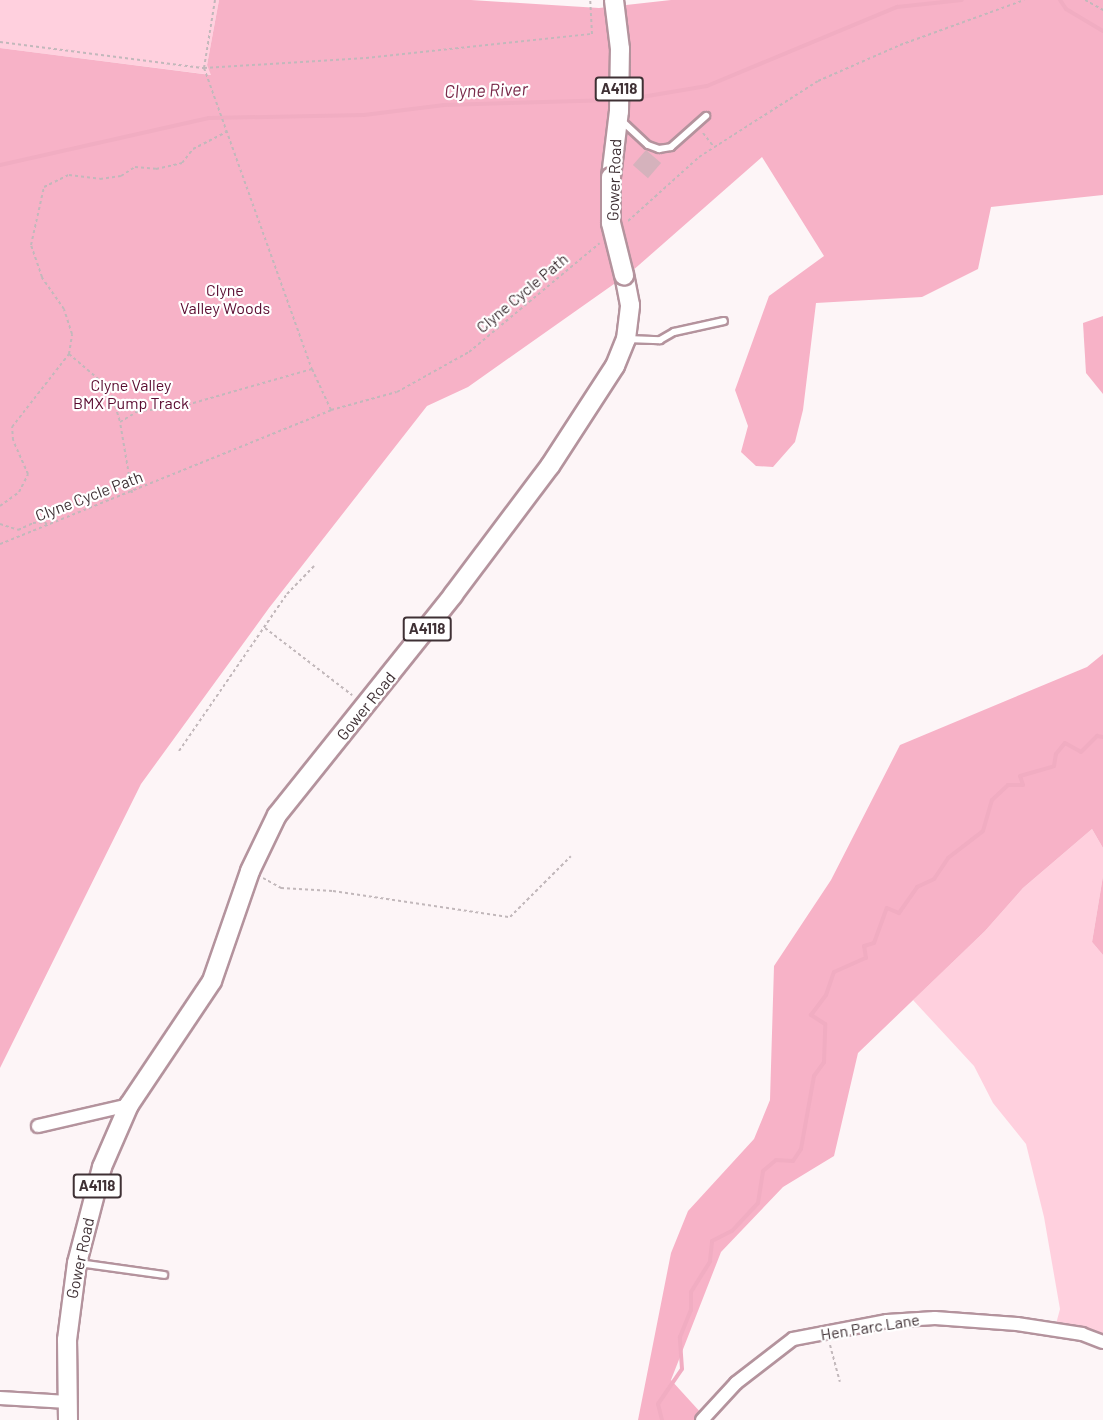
<!DOCTYPE html>
<html>
<head>
<meta charset="utf-8">
<style>
	body { margin:0 }
	#map { position:relative; width:1103px; height:1420px; overflow:hidden; background:#fdf5f7; font-family:Barlow,sans-serif }
	div>[style] { position:absolute }
	.green>* { inset:0; background:#ffd0de }
	.forest>* { inset:0; background:#f7b2c7 }
	.stream>* { height:4px; margin:-2px; padding:0 2px; transform-origin:2px; border-radius:2px; background:#f1adc2 }
	.building>* { inset:0; background:#d5b2bc; transform-origin:0 0 }
	.path>* { height:2px; margin-top:-1px; transform-origin:0; background:repeating-linear-gradient(90deg,#c2b8bb 0 3px,transparent 0 6px) }
	.roads { filter:drop-shadow(2px 0 #b4939d) drop-shadow(-2px 0 #b4939d) drop-shadow(0 2px #b4939d) drop-shadow(0 -2px #b4939d) }
	.service>* { height:6px; margin:-3px; padding:0 3px; transform-origin:3px; border-radius:3px; background:#fff }
	.minor>* { height:12px; margin:-6px; padding:0 6px; transform-origin:6px; border-radius:6px; background:#fff }
	.primary>* { height:18px; margin:-9px; padding:0 9px; transform-origin:9px; border-radius:9px; background:#fff }
	.bridges { filter:drop-shadow(2px 0 #b4939d) drop-shadow(-2px 0 #b4939d) drop-shadow(0 2px #b4939d) drop-shadow(0 -2px #b4939d) }
	.primary-bridge>* { height:18px; margin:-9px; padding:0 9px; transform-origin:9px; border-radius:9px; background:#fff }
	span { translate:-50% -50%; white-space:nowrap; text-align:center; line-height:1.15; -webkit-text-stroke:4.5px #fff; paint-order:stroke }
	.shield-label span { padding:2px 4px; background:#fff; border:2px solid; border-radius:4px; -webkit-text-stroke-width:0 }
	.shield-label { font-size:15px; color:#3f3135; font-weight:700 }
	.street-label { font-size:16px; color:#3f3135 }
	.park-label { font-size:16px; color:#5a0b30 }
	.water-label { font-size:18px; color:#792a4a; font-style:italic }
</style>
</head>
<body>
<div id="map">
	<div class="green">
		<div style="clip-path:polygon(0 0,219px 0,207px 65px,212px 75px,0 48px)"></div>
		<div style="clip-path:polygon(1092px 829px,1103px 848px,1103px 876px,1092px 942px,1103px 955px,1103px 1336px,1056px 1324px,1060px 1309px,1044px 1217px,1026px 1144px,993px 1103px,974px 1066px,913px 1000px,985px 931px,1023px 888px)"></div>
	</div>
	<div class="forest">
		<div style="clip-path:polygon(219px 0,471px 0,599px 8px,671px 0,1103px 0,1103px 195px,991px 207px,978px 269px,922px 297px,816px 303px,803px 410px,795px 442px,773px 467px,756px 466px,741px 452px,748px 426px,735px 390px,769px 296px,824px 256px,762px 157px,631px 272px,468px 387px,427px 406px,269px 608px,141px 784px,0 1068px,0 48px,211px 75px,207px 65px)"></div>
		<div style="clip-path:polygon(1103px 316px,1103px 394px,1086px 373px,1083px 323px)"></div>
		<div style="clip-path:polygon(1103px 654px,1103px 848px,1092px 829px,1023px 888px,985px 931px,858px 1053px,834px 1156px,783px 1187px,721px 1252px,671px 1380px,702px 1414px,695px 1420px,638px 1420px,671px 1253px,688px 1211px,754px 1139px,770px 1100px,774px 966px,831px 880px,900px 745px,1087px 667px)"></div>
		<div style="clip-path:polygon(1103px 876px,1103px 955px,1092px 942px)"></div>
	</div>
	<div class="stream">
		<div style="left:1060px;top:0;width:11px;rotate:56deg"></div>
		<div style="left:1066px;top:9px;width:43px;rotate:30.7deg"></div>
		<div style="left:624px;top:100px;width:84px;rotate:-9.6deg"></div>
		<div style="left:707px;top:86px;width:206px;rotate:-22.6deg"></div>
		<div style="left:897px;top:7px;width:65px;rotate:-6.1deg"></div>
		<div style="left:0;top:165px;width:214px;rotate:-12.7deg"></div>
		<div style="left:209px;top:118px;width:155px;rotate:-1.1deg"></div>
		<div style="left:364px;top:115px;width:81px;rotate:-7.1deg"></div>
		<div style="left:444px;top:105px;width:170px;rotate:-1.7deg"></div>
		<div style="left:662px;top:1420px;width:16px;rotate:-104deg"></div>
		<div style="left:658px;top:1404px;width:42px;rotate:-55.6deg"></div>
		<div style="left:682px;top:1369px;width:32px;rotate:-94deg"></div>
		<div style="left:680px;top:1337px;width:29px;rotate:-68deg"></div>
		<div style="left:691px;top:1310px;width:18px;rotate:-90deg"></div>
		<div style="left:691px;top:1292px;width:36px;rotate:-58deg"></div>
		<div style="left:710px;top:1261px;width:20px;rotate:-84deg"></div>
		<div style="left:712px;top:1241px;width:22px;rotate:-27deg"></div>
		<div style="left:732px;top:1231px;width:38px;rotate:-47deg"></div>
		<div style="left:758px;top:1203px;width:32px;rotate:-81deg"></div>
		<div style="left:763px;top:1171px;width:17px;rotate:-40deg"></div>
		<div style="left:776px;top:1160px;width:17px;rotate:3deg"></div>
		<div style="left:793px;top:1161px;width:14px;rotate:-56deg"></div>
		<div style="left:801px;top:1149px;width:74px;rotate:-79.9deg"></div>
		<div style="left:814px;top:1076px;width:17px;rotate:-54deg"></div>
		<div style="left:824px;top:1062px;width:38px;rotate:-88deg"></div>
		<div style="left:825px;top:1024px;width:17px;rotate:-147deg"></div>
		<div style="left:811px;top:1015px;width:25px;rotate:-53deg"></div>
		<div style="left:826px;top:995px;width:24px;rotate:-71deg"></div>
		<div style="left:834px;top:972px;width:35px;rotate:-24deg"></div>
		<div style="left:866px;top:958px;width:12px;rotate:-99deg"></div>
		<div style="left:864px;top:946px;width:10px;rotate:-17deg"></div>
		<div style="left:874px;top:943px;width:37px;rotate:-70deg"></div>
		<div style="left:887px;top:908px;width:13px;rotate:23deg"></div>
		<div style="left:899px;top:913px;width:32px;rotate:-55deg"></div>
		<div style="left:917px;top:887px;width:19px;rotate:-25deg"></div>
		<div style="left:934px;top:879px;width:25px;rotate:-56deg"></div>
		<div style="left:948px;top:858px;width:44px;rotate:-37.6deg"></div>
		<div style="left:983px;top:831px;width:32px;rotate:-74deg"></div>
		<div style="left:992px;top:800px;width:22px;rotate:-43deg"></div>
		<div style="left:1008px;top:785px;width:15px"></div>
		<div style="left:1023px;top:785px;width:9px;rotate:-108deg"></div>
		<div style="left:1020px;top:776px;width:35px;rotate:-16deg"></div>
		<div style="left:1054px;top:766px;width:12px;rotate:-81deg"></div>
		<div style="left:1056px;top:754px;width:14px;rotate:-51deg"></div>
		<div style="left:1065px;top:743px;width:18px;rotate:29deg"></div>
		<div style="left:1081px;top:752px;width:23px;rotate:-45deg"></div>
		<div style="left:1097px;top:736px;width:6px;rotate:9deg"></div>
	</div>
	<div class="building">
		<div style="left:646px;top:150px;width:20px;height:20px;rotate:41deg"></div>
	</div>
	<div class="path">
		<div style="left:215px;top:0;width:69px;rotate:99.2deg"></div>
		<div style="left:204px;top:68px;width:320px;rotate:70.3deg"></div>
		<div style="left:312px;top:369px;width:45px;rotate:65.1deg"></div>
		<div style="left:1085px;top:0;width:21px;rotate:29deg"></div>
		<div style="left:0;top:42px;width:206px;rotate:7.3deg"></div>
		<div style="left:204px;top:68px;width:162px;rotate:-3.5deg"></div>
		<div style="left:366px;top:58px;width:227px;rotate:-6.1deg"></div>
		<div style="left:592px;top:34px;width:34px;rotate:-93deg"></div>
		<div style="left:703px;top:133px;width:18px;rotate:52deg"></div>
		<div style="left:628px;top:221px;width:96px;rotate:-42deg"></div>
		<div style="left:699px;top:157px;width:141px;rotate:-32.6deg"></div>
		<div style="left:818px;top:81px;width:90px;rotate:-23.7deg"></div>
		<div style="left:900px;top:45px;width:132px;rotate:-19.9deg"></div>
		<div style="left:69px;top:354px;width:54px;rotate:40.5deg"></div>
		<div style="left:110px;top:389px;width:34px;rotate:73deg"></div>
		<div style="left:132px;top:493px;width:72px;rotate:-99.6deg"></div>
		<div style="left:120px;top:422px;width:21px;rotate:-31deg"></div>
		<div style="left:138px;top:411px;width:38px;rotate:-5deg"></div>
		<div style="left:176px;top:408px;width:141px;rotate:-16deg"></div>
		<div style="left:0;top:506px;width:24px;rotate:-36deg"></div>
		<div style="left:19px;top:492px;width:20px;rotate:-63deg"></div>
		<div style="left:28px;top:474px;width:37px;rotate:-114deg"></div>
		<div style="left:13px;top:440px;width:13px;rotate:-94deg"></div>
		<div style="left:12px;top:427px;width:93px;rotate:-52deg"></div>
		<div style="left:69px;top:354px;width:20px;rotate:-81deg"></div>
		<div style="left:72px;top:334px;width:26px;rotate:-108deg"></div>
		<div style="left:64px;top:309px;width:39px;rotate:-125deg"></div>
		<div style="left:42px;top:277px;width:34px;rotate:-109deg"></div>
		<div style="left:31px;top:245px;width:59px;rotate:-77.4deg"></div>
		<div style="left:44px;top:187px;width:28px;rotate:-26deg"></div>
		<div style="left:69px;top:175px;width:31px;rotate:7deg"></div>
		<div style="left:100px;top:179px;width:21px;rotate:-8deg"></div>
		<div style="left:121px;top:176px;width:17px;rotate:-33deg"></div>
		<div style="left:135px;top:167px;width:21px;rotate:5deg"></div>
		<div style="left:156px;top:169px;width:27px;rotate:-13deg"></div>
		<div style="left:182px;top:163px;width:18px;rotate:-52deg"></div>
		<div style="left:193px;top:149px;width:38px;rotate:-27deg"></div>
		<div style="left:0;top:524px;width:19px;rotate:18deg"></div>
		<div style="left:18px;top:530px;width:17px;rotate:-25deg"></div>
		<div style="left:33px;top:523px;width:12px;rotate:-5deg"></div>
		<div style="left:45px;top:522px;width:4px;rotate:56deg"></div>
		<div style="left:0;top:544px;width:357px;rotate:-22deg"></div>
		<div style="left:331px;top:410px;width:68px;rotate:-15.3deg"></div>
		<div style="left:397px;top:392px;width:82px;rotate:-29.1deg"></div>
		<div style="left:469px;top:352px;width:170px;rotate:-39.8deg"></div>
		<div style="left:265px;top:628px;width:110px;rotate:37.6deg"></div>
		<div style="left:179px;top:751px;width:191px;rotate:-55.5deg"></div>
		<div style="left:287px;top:594px;width:39px;rotate:-46deg"></div>
		<div style="left:263px;top:878px;width:21px;rotate:29deg"></div>
		<div style="left:281px;top:888px;width:52px;rotate:3.3deg"></div>
		<div style="left:333px;top:891px;width:179px;rotate:8.4deg"></div>
		<div style="left:510px;top:917px;width:86px;rotate:-45deg"></div>
		<div style="left:830px;top:1345px;width:38px;rotate:75deg"></div>
	</div>
	<div class="roads">
		<div class="service">
			<div style="left:622px;top:121px;width:35px;rotate:43deg"></div>
			<div style="left:648px;top:145px;width:12px;rotate:20deg"></div>
			<div style="left:659px;top:149px;width:12px;rotate:-9deg"></div>
			<div style="left:671px;top:147px;width:47px;rotate:-41.5deg"></div>
			<div style="left:627px;top:339px;width:33px;rotate:2deg"></div>
			<div style="left:660px;top:340px;width:16px;rotate:-30deg"></div>
			<div style="left:674px;top:332px;width:51px;rotate:-12.4deg"></div>
			<div style="left:78px;top:1263px;width:87px;rotate:7.9deg"></div>
		</div>
		<div class="minor">
			<div style="left:38px;top:1126px;width:93px;rotate:-13deg"></div>
			<div style="left:0;top:1398px;width:68px;rotate:3.4deg"></div>
			<div style="left:702px;top:1420px;width:50px;rotate:-47.4deg"></div>
			<div style="left:736px;top:1383px;width:72px;rotate:-37.7deg"></div>
			<div style="left:793px;top:1339px;width:96px;rotate:-10.8deg"></div>
			<div style="left:887px;top:1321px;width:48px;rotate:-3.6deg"></div>
			<div style="left:935px;top:1318px;width:82px;rotate:4.2deg"></div>
			<div style="left:1017px;top:1324px;width:66px;rotate:8.7deg"></div>
			<div style="left:1082px;top:1334px;width:22px;rotate:21deg"></div>
		</div>
		<div class="primary">
			<div style="left:611px;top:177px;width:66px;rotate:-83.1deg"></div>
			<div style="left:619px;top:111px;width:62px;rotate:-89.1deg"></div>
			<div style="left:620px;top:49px;width:49px;rotate:-97deg"></div>
			<div style="left:68px;top:1420px;width:80px;rotate:-90.7deg"></div>
			<div style="left:67px;top:1340px;width:78px;rotate:-82.6deg"></div>
			<div style="left:77px;top:1263px;width:99px;rotate:-75.4deg"></div>
			<div style="left:102px;top:1167px;width:68px;rotate:-66.5deg"></div>
			<div style="left:129px;top:1105px;width:149px;rotate:-56.2deg"></div>
			<div style="left:212px;top:981px;width:116px;rotate:-70.9deg"></div>
			<div style="left:250px;top:871px;width:62px;rotate:-64.3deg"></div>
			<div style="left:277px;top:815px;width:282px;rotate:-51.3deg"></div>
			<div style="left:453px;top:595px;width:161px;rotate:-53.1deg"></div>
			<div style="left:550px;top:466px;width:119px;rotate:-57deg"></div>
			<div style="left:615px;top:366px;width:29px;rotate:-68deg"></div>
			<div style="left:626px;top:339px;width:34px;rotate:-83deg"></div>
			<div style="left:630px;top:305px;width:31px;rotate:-101deg"></div>
		</div>
	</div>
	<div class="bridges">
		<div class="primary-bridge">
			<div style="left:611px;top:177px;width:46px;rotate:90deg"></div>
			<div style="left:611px;top:223px;width:54px;rotate:76deg"></div>
		</div>
	</div>
	<div class="shield-label">
		<span style="left:619px;top:89px">A4118</span>
		<span style="left:427px;top:629px">A4118</span>
		<span style="left:97px;top:1186px">A4118</span>
	</div>
	<div class="street-label">
		<span style="left:614px;top:180px;rotate:-88deg">Gower Road</span>
		<span style="left:522px;top:293px;rotate:-40deg">Clyne Cycle Path</span>
		<span style="left:89px;top:496px;rotate:-21deg">Clyne Cycle Path</span>
		<span style="left:366px;top:706px;rotate:-51deg">Gower Road</span>
		<span style="left:80px;top:1258px;rotate:-78deg">Gower Road</span>
		<span style="left:870px;top:1327px;rotate:-9deg">Hen Parc Lane</span>
	</div>
	<div class="park-label">
		<span style="left:225px;top:299px">Clyne<br>Valley Woods</span>
		<span style="left:131px;top:394px">Clyne Valley<br>BMX Pump Track</span>
	</div>
	<div class="water-label">
		<span style="left:486px;top:90px;rotate:-2deg">Clyne River</span>
	</div>
</div>
</body>
</html>
